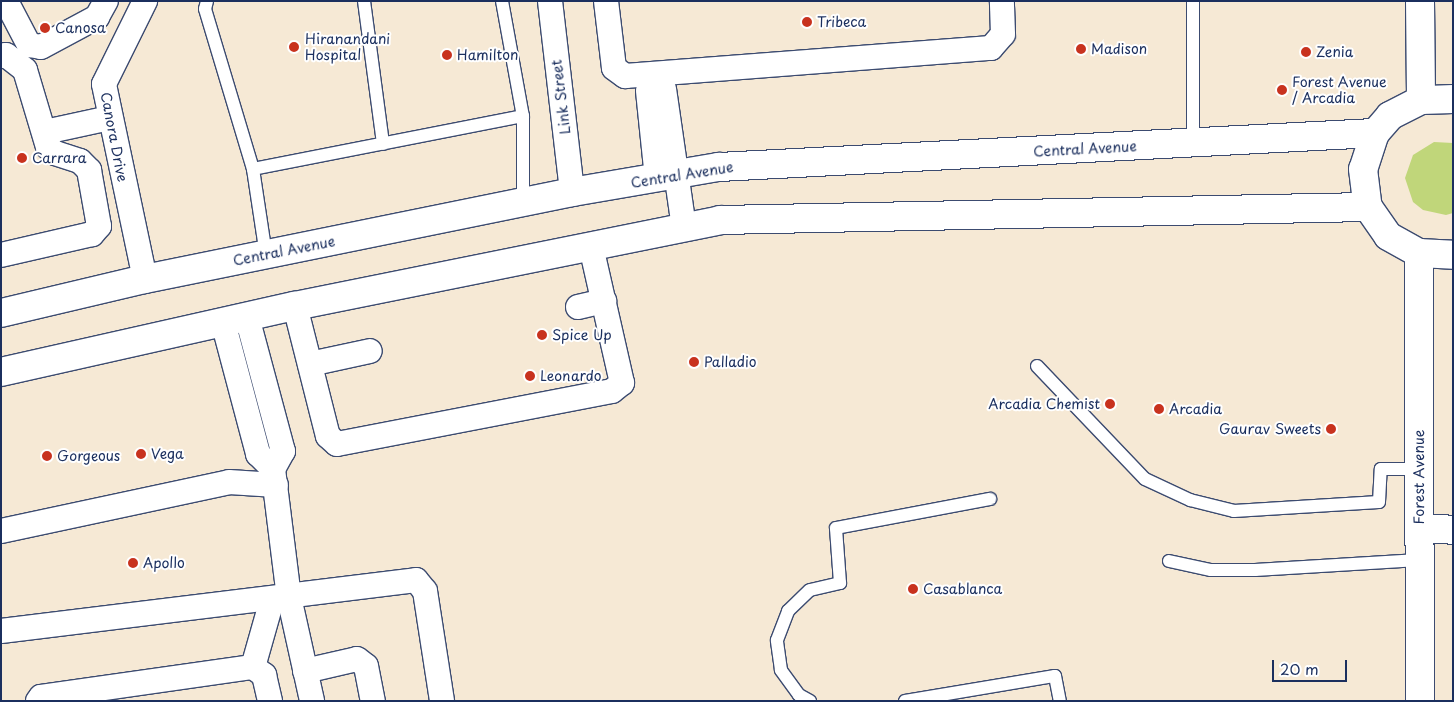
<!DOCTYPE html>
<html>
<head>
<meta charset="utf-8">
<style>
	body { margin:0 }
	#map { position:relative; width:1454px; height:702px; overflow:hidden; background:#f6e9d5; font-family:"Playpen Sans",sans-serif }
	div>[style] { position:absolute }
	.green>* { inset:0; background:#c0d67a }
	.roads { filter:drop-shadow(1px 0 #3c4b70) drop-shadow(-1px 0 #3c4b70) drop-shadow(0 1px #3c4b70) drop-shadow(0 -1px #3c4b70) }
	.lane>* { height:12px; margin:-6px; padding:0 6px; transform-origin:6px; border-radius:6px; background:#fff }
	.street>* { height:24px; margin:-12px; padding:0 12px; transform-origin:12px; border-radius:12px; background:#fff }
	.secondary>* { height:28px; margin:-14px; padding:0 14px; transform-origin:14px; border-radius:14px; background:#fff }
	.dots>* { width:14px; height:14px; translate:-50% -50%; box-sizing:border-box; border:2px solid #fff; border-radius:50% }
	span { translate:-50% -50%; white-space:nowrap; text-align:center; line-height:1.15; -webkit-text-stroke:4px #fff; paint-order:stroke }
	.poi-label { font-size:14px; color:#1b2f5e }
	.left { translate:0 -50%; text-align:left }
	.right { translate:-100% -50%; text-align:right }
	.street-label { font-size:14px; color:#1b2f5e }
	.frame { position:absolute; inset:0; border:2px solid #1b2f5e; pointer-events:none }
	.scale { position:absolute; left:1272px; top:660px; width:75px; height:22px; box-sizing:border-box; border:2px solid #1b2f5e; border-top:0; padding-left:6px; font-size:15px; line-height:18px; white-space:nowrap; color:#1b2f5e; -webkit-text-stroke:4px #fff; paint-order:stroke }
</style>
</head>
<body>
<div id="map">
	<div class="green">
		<div style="clip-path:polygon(1434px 142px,1453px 143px,1453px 213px,1446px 215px,1423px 210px,1413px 202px,1405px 178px,1413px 155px)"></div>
	</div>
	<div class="roads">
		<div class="lane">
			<div style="left:207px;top:1px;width:8px;rotate:104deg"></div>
			<div style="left:205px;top:9px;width:167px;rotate:73.3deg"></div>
			<div style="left:253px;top:169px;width:87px;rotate:81.4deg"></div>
			<div style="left:364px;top:1px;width:144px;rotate:82.4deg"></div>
			<div style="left:502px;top:1px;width:117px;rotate:79.7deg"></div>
			<div style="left:523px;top:116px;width:87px;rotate:90deg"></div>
			<div style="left:1193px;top:1px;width:142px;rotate:90deg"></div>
			<div style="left:253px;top:169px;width:275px;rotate:-11.1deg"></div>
			<div style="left:1037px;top:366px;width:156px;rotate:46.3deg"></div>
			<div style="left:1145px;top:479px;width:50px;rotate:25deg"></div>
			<div style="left:1190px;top:500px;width:45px;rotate:14deg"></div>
			<div style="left:1234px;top:511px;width:145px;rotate:-3.6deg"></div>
			<div style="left:1379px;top:502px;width:33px;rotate:-87deg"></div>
			<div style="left:1381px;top:469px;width:38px"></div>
			<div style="left:1169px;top:561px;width:43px;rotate:12.1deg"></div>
			<div style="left:1211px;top:570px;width:44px"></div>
			<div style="left:1255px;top:570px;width:164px;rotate:-3.5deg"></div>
			<div style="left:810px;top:701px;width:13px;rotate:-151deg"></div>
			<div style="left:799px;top:695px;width:31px;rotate:-126deg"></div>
			<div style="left:781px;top:670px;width:30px;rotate:-98deg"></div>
			<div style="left:777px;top:640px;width:31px;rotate:-69deg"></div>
			<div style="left:788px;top:611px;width:30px;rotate:-44deg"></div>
			<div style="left:810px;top:590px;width:31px;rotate:-13deg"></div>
			<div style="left:840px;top:583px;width:55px;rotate:-94.2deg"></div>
			<div style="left:836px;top:528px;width:157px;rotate:-10.7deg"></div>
			<div style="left:905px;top:701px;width:152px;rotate:-9.5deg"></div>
			<div style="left:1055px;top:676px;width:25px;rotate:79deg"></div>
		</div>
		<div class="street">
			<div style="left:6px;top:1px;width:50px;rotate:62.4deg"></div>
			<div style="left:29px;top:45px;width:12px;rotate:9deg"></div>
			<div style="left:41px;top:47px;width:64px;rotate:-28.2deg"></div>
			<div style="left:97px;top:17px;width:18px;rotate:-61deg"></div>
			<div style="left:550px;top:1px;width:192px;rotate:83.4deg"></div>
			<div style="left:606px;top:1px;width:67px;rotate:83.2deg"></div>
			<div style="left:614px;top:68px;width:14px;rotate:36deg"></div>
			<div style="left:625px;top:76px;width:367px;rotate:-4.4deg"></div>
			<div style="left:991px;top:48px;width:18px;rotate:-49deg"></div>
			<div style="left:1003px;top:34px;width:33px;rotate:-92deg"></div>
			<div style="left:1px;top:56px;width:5px;rotate:-11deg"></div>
			<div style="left:6px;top:55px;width:24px;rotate:38deg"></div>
			<div style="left:25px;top:70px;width:80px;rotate:73.4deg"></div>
			<div style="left:48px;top:147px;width:9px;rotate:41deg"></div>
			<div style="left:55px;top:153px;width:26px;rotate:18deg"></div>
			<div style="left:80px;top:161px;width:13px;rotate:45deg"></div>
			<div style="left:89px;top:170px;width:57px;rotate:79.9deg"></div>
			<div style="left:99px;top:226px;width:11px;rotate:131deg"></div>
			<div style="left:92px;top:234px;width:93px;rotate:167deg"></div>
			<div style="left:664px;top:89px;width:140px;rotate:81.8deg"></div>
			<div style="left:648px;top:91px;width:87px;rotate:84.1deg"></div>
			<div style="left:45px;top:132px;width:66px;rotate:-12.3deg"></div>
			<div style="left:145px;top:279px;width:199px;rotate:-101.9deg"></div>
			<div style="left:104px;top:84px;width:93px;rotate:-63.7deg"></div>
			<div style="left:295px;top:306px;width:134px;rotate:75.8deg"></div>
			<div style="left:328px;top:436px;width:12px;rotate:42deg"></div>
			<div style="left:337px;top:444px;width:280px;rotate:-10.9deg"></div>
			<div style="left:612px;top:391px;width:13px;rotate:-39deg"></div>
			<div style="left:622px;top:383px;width:139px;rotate:-102.8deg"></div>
			<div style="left:578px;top:307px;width:27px;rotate:-13deg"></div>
			<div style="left:247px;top:317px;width:139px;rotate:75deg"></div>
			<div style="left:283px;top:451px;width:21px;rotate:119deg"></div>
			<div style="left:223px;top:322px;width:137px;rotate:75.1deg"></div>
			<div style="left:258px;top:454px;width:21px;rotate:45deg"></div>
			<div style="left:273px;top:469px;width:129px;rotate:82.9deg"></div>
			<div style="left:289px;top:597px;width:107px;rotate:77.5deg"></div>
			<div style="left:310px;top:364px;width:61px;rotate:-12.2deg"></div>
			<div style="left:1px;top:531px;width:233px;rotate:-12.1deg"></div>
			<div style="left:229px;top:482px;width:47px;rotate:3.7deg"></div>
			<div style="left:1px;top:631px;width:418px;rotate:-7deg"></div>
			<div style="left:416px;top:580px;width:14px;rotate:51deg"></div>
			<div style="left:425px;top:591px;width:111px;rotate:81.2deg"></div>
			<div style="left:253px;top:667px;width:70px;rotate:-74.2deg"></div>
			<div style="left:305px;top:671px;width:53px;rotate:-13deg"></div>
			<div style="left:357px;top:659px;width:11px;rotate:38deg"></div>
			<div style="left:366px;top:666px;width:36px;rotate:79deg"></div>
			<div style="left:38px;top:701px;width:5px;rotate:-53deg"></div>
			<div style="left:41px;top:697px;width:214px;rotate:-8.1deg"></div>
			<div style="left:253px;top:667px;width:14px;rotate:36deg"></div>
			<div style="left:264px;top:675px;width:27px;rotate:77deg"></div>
		</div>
		<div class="secondary">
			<div style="left:1420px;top:1px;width:99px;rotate:89.4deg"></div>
			<div style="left:1453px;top:99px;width:32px;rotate:178deg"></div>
			<div style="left:1421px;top:100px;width:35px;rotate:153deg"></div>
			<div style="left:1390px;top:116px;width:23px;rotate:131deg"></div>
			<div style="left:1375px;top:133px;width:38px;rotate:108deg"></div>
			<div style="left:1363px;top:169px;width:38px;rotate:83deg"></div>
			<div style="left:1368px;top:207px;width:35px;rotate:55deg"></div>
			<div style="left:1388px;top:236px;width:35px;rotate:29deg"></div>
			<div style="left:1419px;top:253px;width:34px;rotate:3deg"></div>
			<div style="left:1419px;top:253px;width:448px;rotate:89.9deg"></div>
			<div style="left:1px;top:313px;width:148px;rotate:-13.3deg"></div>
			<div style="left:145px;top:279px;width:436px;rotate:-11.5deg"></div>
			<div style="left:572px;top:192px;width:149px;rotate:-9.7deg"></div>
			<div style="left:719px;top:167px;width:657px;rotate:-2.97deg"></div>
			<div style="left:1px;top:372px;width:301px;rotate:-12.7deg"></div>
			<div style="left:295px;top:306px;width:434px;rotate:-11.4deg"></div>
			<div style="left:720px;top:220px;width:648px;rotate:-1.15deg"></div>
			<div style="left:1419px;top:528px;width:34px;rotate:3deg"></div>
		</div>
	</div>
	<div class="dots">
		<div style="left:807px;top:22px;background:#c8321e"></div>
		<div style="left:45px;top:28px;background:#c8321e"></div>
		<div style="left:294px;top:47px;background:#c8321e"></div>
		<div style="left:1081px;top:49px;background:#c8321e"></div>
		<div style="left:1306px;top:52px;background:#c8321e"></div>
		<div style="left:447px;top:55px;background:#c8321e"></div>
		<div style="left:1282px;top:90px;background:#c8321e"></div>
		<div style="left:22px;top:158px;background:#c8321e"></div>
		<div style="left:542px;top:335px;background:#c8321e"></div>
		<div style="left:694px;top:362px;background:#c8321e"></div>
		<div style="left:530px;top:376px;background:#c8321e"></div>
		<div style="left:1110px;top:404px;background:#c8321e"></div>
		<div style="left:1159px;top:409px;background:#c8321e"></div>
		<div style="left:1331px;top:429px;background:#c8321e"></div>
		<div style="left:141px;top:454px;background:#c8321e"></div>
		<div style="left:47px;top:456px;background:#c8321e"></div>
		<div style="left:133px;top:563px;background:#c8321e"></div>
		<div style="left:913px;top:589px;background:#c8321e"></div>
	</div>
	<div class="poi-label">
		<span class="left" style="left:817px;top:22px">Tribeca</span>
		<span class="left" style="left:55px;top:28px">Canosa</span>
		<span class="left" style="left:305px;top:47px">Hiranandani<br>Hospital</span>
		<span class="left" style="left:1091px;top:49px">Madison</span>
		<span class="left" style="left:1316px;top:52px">Zenia</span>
		<span class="left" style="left:457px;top:55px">Hamilton</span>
		<span class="left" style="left:1292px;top:90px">Forest Avenue<br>/ Arcadia</span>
		<span class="left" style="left:32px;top:158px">Carrara</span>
		<span class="left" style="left:552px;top:335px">Spice Up</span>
		<span class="left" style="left:704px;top:362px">Palladio</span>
		<span class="left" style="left:540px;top:376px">Leonardo</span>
		<span class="right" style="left:1100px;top:404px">Arcadia Chemist</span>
		<span class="left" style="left:1169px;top:409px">Arcadia</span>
		<span class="right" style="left:1321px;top:429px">Gaurav Sweets</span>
		<span class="left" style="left:151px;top:454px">Vega</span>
		<span class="left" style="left:57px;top:456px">Gorgeous</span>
		<span class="left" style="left:143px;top:563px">Apollo</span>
		<span class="left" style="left:923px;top:589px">Casablanca</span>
	</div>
	<div class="street-label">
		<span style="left:561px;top:97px;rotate:-97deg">Link Street</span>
		<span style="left:114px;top:137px;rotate:79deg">Canora Drive</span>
		<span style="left:1085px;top:149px;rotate:-3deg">Central Avenue</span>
		<span style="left:682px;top:175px;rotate:-9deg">Central Avenue</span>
		<span style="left:284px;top:251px;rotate:-11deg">Central Avenue</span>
		<span style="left:1419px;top:477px;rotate:-90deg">Forest Avenue</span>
	</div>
	<div class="frame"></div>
	<div class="scale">20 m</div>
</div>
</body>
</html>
